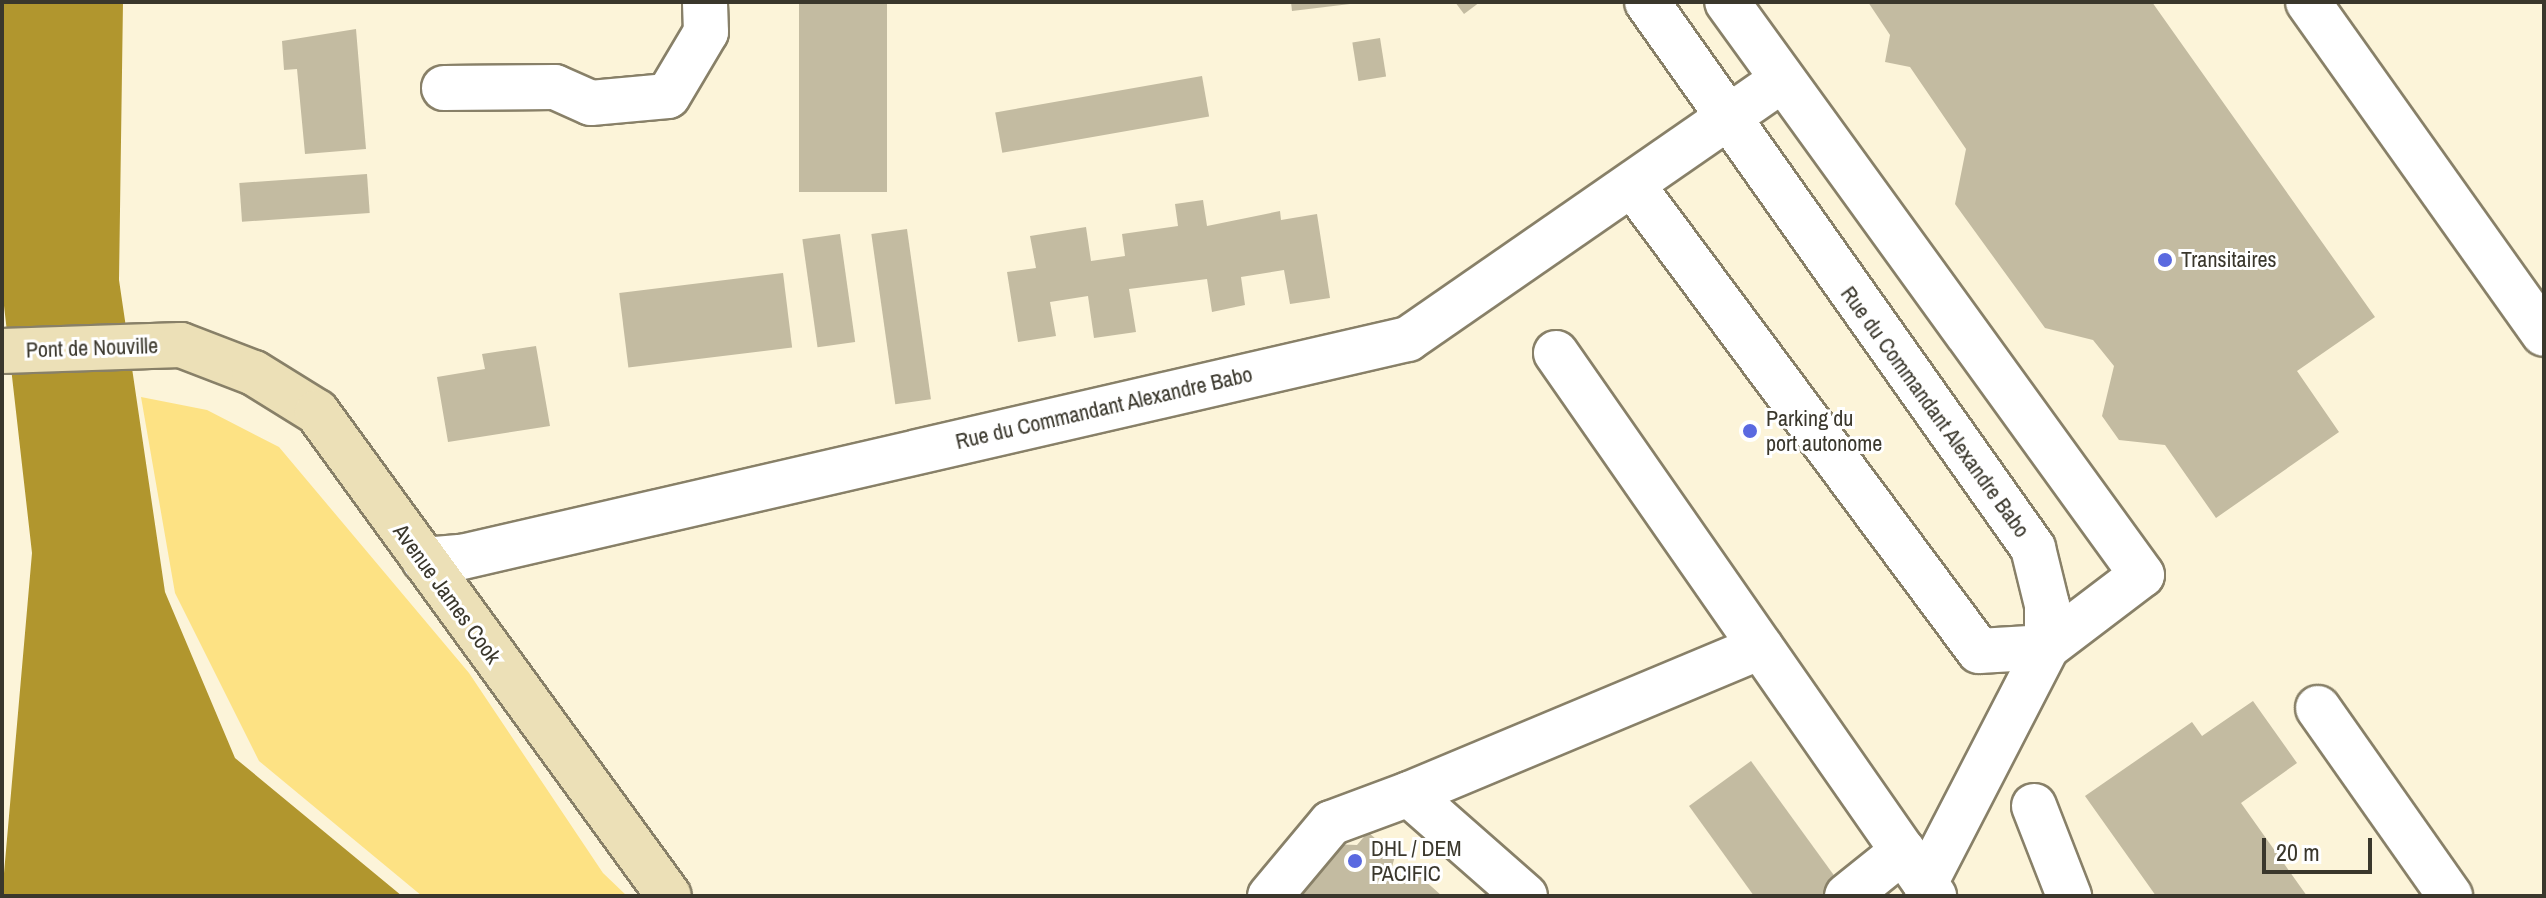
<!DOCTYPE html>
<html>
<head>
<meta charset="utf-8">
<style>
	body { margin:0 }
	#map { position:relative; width:2546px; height:898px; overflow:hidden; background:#fcf4d9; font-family:"Archivo Narrow",sans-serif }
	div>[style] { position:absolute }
	.green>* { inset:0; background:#fde284 }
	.water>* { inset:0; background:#b1962e }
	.building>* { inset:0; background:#c3bba1; transform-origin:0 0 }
	.roads { filter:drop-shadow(2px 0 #888068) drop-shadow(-2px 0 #888068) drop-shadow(0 2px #888068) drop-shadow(0 -2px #888068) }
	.minor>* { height:44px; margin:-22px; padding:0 22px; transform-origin:22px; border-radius:22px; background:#fff }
	.major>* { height:44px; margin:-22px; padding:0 22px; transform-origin:22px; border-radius:22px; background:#ece0b7 }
	.dots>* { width:22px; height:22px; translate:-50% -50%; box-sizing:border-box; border:4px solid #fff; border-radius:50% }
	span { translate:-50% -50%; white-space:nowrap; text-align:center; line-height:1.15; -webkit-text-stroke:6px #fff; paint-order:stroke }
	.poi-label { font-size:22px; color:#3a372c }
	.left { translate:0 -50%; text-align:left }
	.street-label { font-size:22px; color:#3a372c }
	.frame { position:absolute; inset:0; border:4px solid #3a372c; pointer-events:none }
	.scale { position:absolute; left:2262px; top:838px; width:110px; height:36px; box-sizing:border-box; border:4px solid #3a372c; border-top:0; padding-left:10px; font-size:24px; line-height:28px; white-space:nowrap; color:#3a372c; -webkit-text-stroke:6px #fff; paint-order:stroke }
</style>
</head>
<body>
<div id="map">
	<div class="green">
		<div style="clip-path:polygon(141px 397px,207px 410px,279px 447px,469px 673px,603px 873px,627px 896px,422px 896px,259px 761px,175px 593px)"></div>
	</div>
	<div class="water">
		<div style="clip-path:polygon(2px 2px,123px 2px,119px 280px,165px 592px,235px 758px,402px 896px,2px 896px,32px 553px,2px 288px)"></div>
	</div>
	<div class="building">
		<div style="left:799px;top:2px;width:88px;height:190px"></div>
		<div style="clip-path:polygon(1291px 2px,1350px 2px,1350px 4px,1292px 11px)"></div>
		<div style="clip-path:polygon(1455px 2px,1480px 2px,1464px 14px)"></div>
		<div style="clip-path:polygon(1868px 2px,2152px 2px,2375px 317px,2297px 371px,2339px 432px,2216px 518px,2165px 445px,2119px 440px,2102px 416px,2114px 366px,2093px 340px,2045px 328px,1955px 204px,1966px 149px,1910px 67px,1885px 62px,1890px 35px)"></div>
		<div style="clip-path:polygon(356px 29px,366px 149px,305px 154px,297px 69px,284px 70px,282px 41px)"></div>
		<div style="left:1380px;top:38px;width:39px;height:28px;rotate:81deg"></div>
		<div style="left:1202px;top:76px;width:41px;height:210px;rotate:80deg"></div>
		<div style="left:367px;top:174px;width:39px;height:128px;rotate:86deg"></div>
		<div style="clip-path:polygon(1203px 200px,1207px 226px,1280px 211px,1281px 220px,1317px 214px,1330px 298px,1290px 304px,1284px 270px,1241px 277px,1245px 305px,1212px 312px,1207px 279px,1129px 289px,1136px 332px,1094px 338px,1088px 296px,1050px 302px,1056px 336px,1018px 342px,1007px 272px,1036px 268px,1030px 236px,1086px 227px,1091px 261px,1125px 256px,1122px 234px,1178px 226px,1175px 204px)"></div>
		<div style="left:907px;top:229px;width:172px;height:36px;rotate:82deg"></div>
		<div style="left:840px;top:234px;width:109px;height:38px;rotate:82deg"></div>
		<div style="left:783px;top:273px;width:75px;height:165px;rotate:83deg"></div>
		<div style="clip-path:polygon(536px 346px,550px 426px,448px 442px,437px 377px,485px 369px,482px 354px)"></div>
		<div style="clip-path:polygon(2253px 701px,2297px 763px,2241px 803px,2307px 896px,2156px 896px,2085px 796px,2192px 722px,2202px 736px)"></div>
		<div style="clip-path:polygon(1751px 761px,1841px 885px,1826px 896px,1754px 896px,1689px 806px)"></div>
		<div style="clip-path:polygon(1368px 832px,1395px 856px,1392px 867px,1403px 878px,1412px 869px,1442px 896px,1287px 896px,1330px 844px,1357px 845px)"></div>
	</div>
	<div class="roads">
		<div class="minor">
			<div style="left:1647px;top:2px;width:669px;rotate:54.74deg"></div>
			<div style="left:2033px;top:548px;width:59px;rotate:76.2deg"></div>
			<div style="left:2047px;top:605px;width:42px;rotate:90deg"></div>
			<div style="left:2047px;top:647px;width:266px;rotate:117.3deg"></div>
			<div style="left:1925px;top:883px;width:16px;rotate:55deg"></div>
			<div style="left:2308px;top:2px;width:407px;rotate:54.6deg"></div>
			<div style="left:444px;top:88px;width:111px;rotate:-0.5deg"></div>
			<div style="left:555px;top:87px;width:39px;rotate:24deg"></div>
			<div style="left:591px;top:103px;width:77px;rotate:-5.2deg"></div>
			<div style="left:668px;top:96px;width:74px;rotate:-59.3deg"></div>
			<div style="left:706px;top:32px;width:30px;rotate:-92deg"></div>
			<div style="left:1634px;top:187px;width:578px;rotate:53.37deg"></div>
			<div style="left:1979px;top:651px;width:68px;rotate:-3.4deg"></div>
			<div style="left:2047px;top:647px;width:119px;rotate:-37.2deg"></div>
			<div style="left:2142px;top:575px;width:707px;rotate:-125.91deg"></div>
			<div style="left:1556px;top:353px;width:646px;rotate:55.15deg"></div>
			<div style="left:424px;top:560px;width:38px;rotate:-5deg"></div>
			<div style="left:462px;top:557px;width:971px;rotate:-12.98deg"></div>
			<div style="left:1408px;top:339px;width:455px;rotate:-34.7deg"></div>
			<div style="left:2318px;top:708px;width:230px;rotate:54.9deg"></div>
			<div style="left:2034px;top:806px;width:97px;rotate:68.7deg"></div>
			<div style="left:1270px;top:896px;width:95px;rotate:-50.1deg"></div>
			<div style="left:1331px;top:823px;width:83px;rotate:-20.4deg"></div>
			<div style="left:1525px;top:896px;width:154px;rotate:-138.7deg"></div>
			<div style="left:1409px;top:794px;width:381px;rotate:-22.7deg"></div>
			<div style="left:1847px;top:896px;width:72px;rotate:-38.8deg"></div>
		</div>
		<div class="major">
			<div style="left:2px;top:351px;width:179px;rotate:-1.9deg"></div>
			<div style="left:181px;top:345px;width:78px;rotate:21deg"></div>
			<div style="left:254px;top:373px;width:74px;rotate:31.8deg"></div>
			<div style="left:317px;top:412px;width:598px;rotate:53.97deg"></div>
		</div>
	</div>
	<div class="dots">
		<div style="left:2165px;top:260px;background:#5a69e0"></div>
		<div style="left:1750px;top:431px;background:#5a69e0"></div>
		<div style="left:1355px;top:861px;background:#5a69e0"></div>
	</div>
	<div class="poi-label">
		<span class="left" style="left:2181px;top:260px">Transitaires</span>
		<span class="left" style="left:1766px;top:431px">Parking du<br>port autonome</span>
		<span class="left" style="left:1371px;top:861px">DHL / DEM<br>PACIFIC</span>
	</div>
	<div class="street-label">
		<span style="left:92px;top:348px;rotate:-2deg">Pont de Nouville</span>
		<span style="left:1104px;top:408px;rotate:-13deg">Rue du Commandant Alexandre Babo</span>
		<span style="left:1935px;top:412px;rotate:54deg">Rue du Commandant Alexandre Babo</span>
		<span style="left:447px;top:594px;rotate:54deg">Avenue James Cook</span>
	</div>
	<div class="frame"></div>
	<div class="scale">20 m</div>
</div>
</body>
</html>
